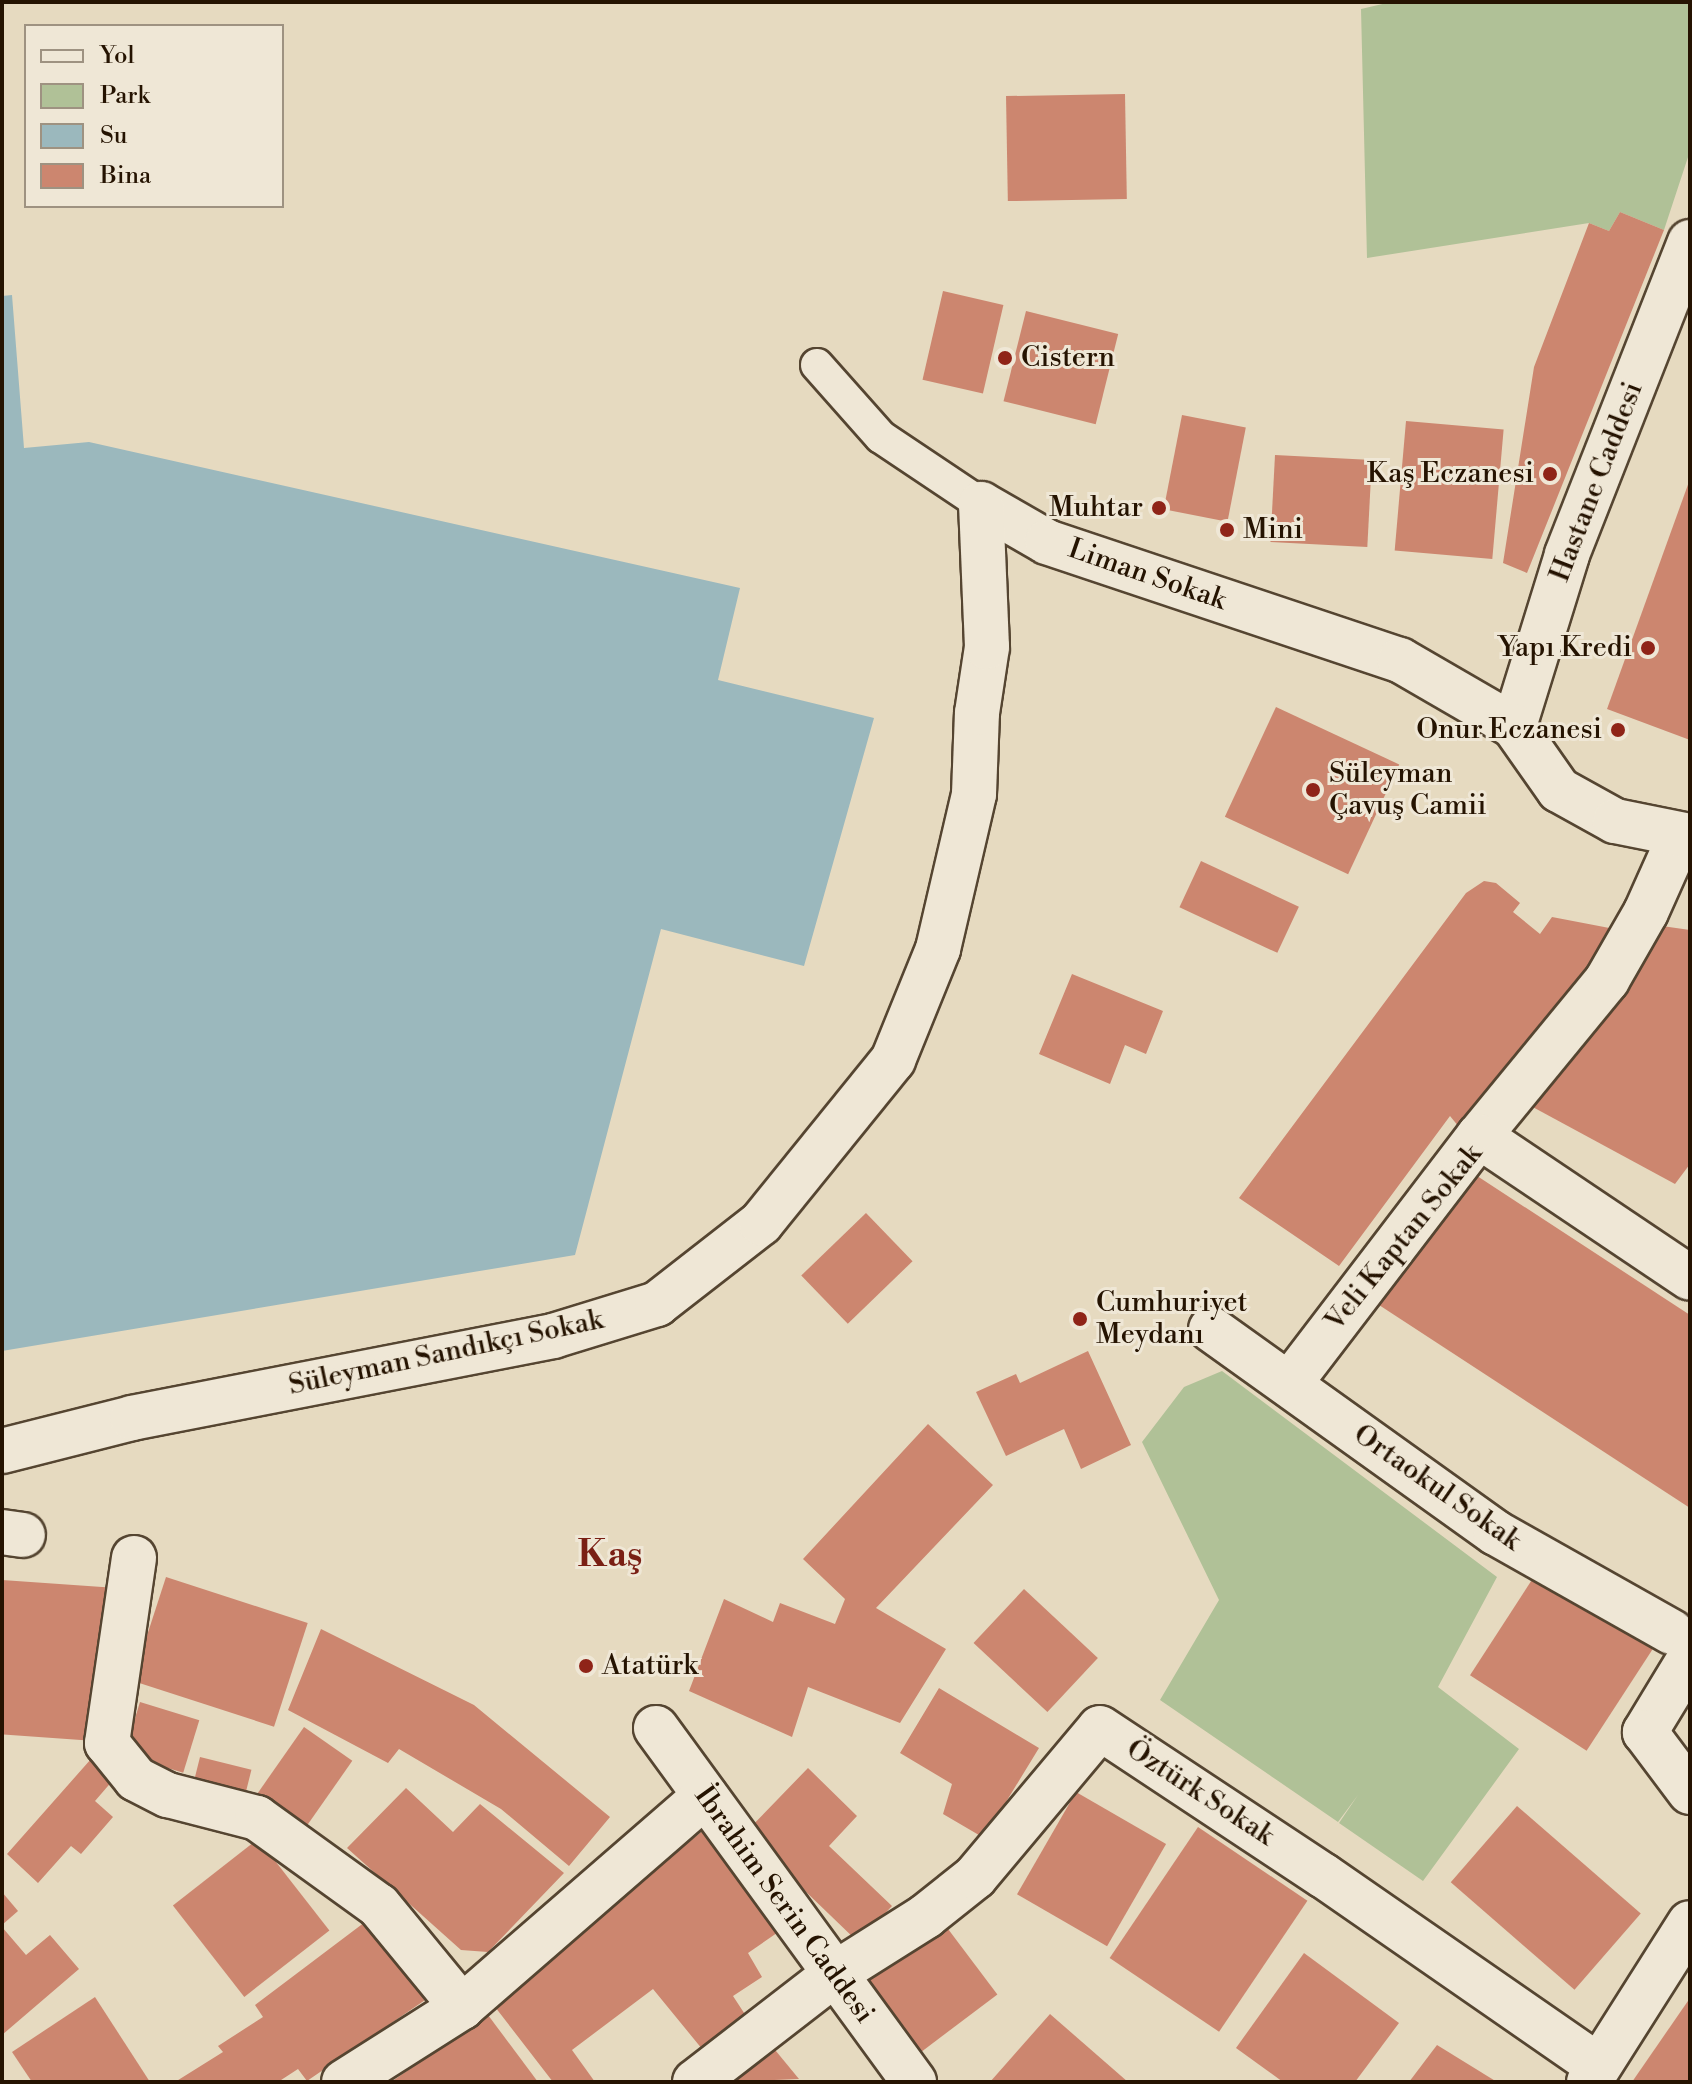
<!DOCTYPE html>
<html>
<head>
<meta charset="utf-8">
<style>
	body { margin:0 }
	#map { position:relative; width:1692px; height:2084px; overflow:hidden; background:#e6dac0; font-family:"Libre Bodoni",serif }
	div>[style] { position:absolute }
	.green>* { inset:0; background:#b0c197 }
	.water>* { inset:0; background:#9bb8bd }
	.building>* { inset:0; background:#cc866f; transform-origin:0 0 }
	.roads { filter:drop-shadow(2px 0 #554531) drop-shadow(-2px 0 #554531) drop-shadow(0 2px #554531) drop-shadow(0 -2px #554531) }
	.lane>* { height:32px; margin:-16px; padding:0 16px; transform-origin:16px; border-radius:16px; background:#efe7d6 }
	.street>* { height:44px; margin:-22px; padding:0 22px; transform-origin:22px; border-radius:22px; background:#efe7d6 }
	.secondary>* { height:44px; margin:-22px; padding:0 22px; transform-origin:22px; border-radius:22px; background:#efe7d6 }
	.dots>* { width:22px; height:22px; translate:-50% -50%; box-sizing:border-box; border:4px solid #efe7d6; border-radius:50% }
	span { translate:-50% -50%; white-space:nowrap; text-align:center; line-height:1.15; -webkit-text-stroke:6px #efe7d6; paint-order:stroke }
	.poi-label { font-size:28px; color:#251301 }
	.left { translate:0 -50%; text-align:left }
	.right { translate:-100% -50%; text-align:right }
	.street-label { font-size:28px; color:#251301 }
	.district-label { font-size:36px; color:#7a1f14; font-weight:700 }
	.frame { position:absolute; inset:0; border:4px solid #251301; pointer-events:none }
	.legend { position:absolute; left:24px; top:24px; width:260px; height:184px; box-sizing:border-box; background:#efe7d6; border:2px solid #9e9281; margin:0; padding:10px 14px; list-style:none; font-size:24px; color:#251301 }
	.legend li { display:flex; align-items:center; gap:16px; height:40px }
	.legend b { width:40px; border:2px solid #9e9281 }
</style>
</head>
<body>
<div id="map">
	<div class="green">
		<div style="clip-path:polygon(1391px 2px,1690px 2px,1690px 151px,1664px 230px,1620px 212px,1609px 231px,1589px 223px,1367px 258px,1361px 9px)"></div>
		<div style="clip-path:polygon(1222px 1371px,1497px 1577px,1438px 1687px,1519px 1749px,1423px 1881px,1339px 1823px,1358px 1795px,1338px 1822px,1160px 1700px,1219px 1600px,1142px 1442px,1184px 1387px)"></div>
	</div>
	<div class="water">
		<div style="clip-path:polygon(12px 295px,24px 448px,89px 442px,740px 588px,718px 680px,874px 718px,804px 966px,661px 929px,575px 1255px,2px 1351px,2px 296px)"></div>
	</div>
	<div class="building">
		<div style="left:1125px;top:94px;width:105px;height:119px;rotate:89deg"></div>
		<div style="clip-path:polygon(1620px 212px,1664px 230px,1527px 573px,1503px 563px,1534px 367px,1589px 223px,1609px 231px)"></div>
		<div style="left:943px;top:291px;width:62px;height:91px;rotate:13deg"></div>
		<div style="left:1026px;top:311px;width:95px;height:93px;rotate:14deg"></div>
		<div style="left:1182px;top:415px;width:65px;height:96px;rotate:11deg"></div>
		<div style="left:1406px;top:421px;width:98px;height:130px;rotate:5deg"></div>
		<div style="left:1275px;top:455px;width:97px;height:87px;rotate:3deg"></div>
		<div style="clip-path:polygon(1690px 479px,1690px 740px,1607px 709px)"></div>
		<div style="left:1276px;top:707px;width:136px;height:121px;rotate:25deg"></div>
		<div style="left:1201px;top:861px;width:108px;height:51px;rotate:25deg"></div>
		<div style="clip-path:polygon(1484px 881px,1496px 883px,1520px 903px,1513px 912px,1540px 934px,1552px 917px,1625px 931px,1459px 1127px,1450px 1116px,1339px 1266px,1239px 1198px,1466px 893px)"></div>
		<div style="clip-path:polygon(1655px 925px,1690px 930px,1690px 1164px,1675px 1184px,1529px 1105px)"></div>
		<div style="clip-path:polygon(1072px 974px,1163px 1011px,1146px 1054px,1125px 1045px,1110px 1084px,1039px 1054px)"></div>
		<div style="clip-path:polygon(1468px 1170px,1690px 1315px,1690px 1508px,1379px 1305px)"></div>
		<div style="left:866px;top:1213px;width:67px;height:90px;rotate:46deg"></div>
		<div style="clip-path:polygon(1088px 1351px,1131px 1445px,1081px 1469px,1064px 1429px,1006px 1456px,976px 1392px,1016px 1374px,1020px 1383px)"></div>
		<div style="clip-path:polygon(928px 1424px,993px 1485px,876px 1608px,946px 1649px,900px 1723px,808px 1687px,792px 1737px,689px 1691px,724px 1599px,773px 1622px,780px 1603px,835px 1624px,845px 1599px,803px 1559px)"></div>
		<div style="left:1537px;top:1572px;width:139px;height:123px;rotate:33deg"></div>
		<div style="left:166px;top:1577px;width:149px;height:109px;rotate:18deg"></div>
		<div style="left:2px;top:1580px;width:104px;height:154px;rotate:4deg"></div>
		<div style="left:1024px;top:1589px;width:101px;height:74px;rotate:43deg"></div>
		<div style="clip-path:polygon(321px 1629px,474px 1705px,610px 1817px,569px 1866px,501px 1809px,399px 1749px,388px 1763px,288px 1710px)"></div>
		<div style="clip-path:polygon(939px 1688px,1039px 1748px,984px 1838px,943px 1814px,952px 1784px,900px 1753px)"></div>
		<div style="left:140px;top:1702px;width:62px;height:55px;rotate:17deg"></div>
		<div style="left:304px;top:1727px;width:59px;height:90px;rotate:35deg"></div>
		<div style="left:200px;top:1757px;width:53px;height:41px;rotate:14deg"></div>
		<div style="clip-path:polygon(91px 1759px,114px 1779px,95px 1801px,113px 1817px,81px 1854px,71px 1846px,38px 1883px,7px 1854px)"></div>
		<div style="clip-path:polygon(808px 1768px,857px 1816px,829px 1846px,892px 1906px,858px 1942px,745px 1833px)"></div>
		<div style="clip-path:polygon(406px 1788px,453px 1832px,480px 1804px,564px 1873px,488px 1952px,461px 1950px,347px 1848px)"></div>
		<div style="left:1076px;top:1792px;width:104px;height:118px;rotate:30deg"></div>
		<div style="left:1517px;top:1806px;width:164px;height:101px;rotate:41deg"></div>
		<div style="clip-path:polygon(711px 1824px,787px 1926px,748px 1953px,762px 1977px,733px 1996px,750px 2022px,707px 2055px,653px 1989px,572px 2050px,595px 2082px,553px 2082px,492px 2003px)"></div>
		<div style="left:1198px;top:1827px;width:132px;height:158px;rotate:34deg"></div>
		<div style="left:258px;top:1839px;width:116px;height:108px;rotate:52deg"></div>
		<div style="clip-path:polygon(2px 1892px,18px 1911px,2px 1925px)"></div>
		<div style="left:939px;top:1917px;width:97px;height:100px;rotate:53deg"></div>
		<div style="clip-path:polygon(369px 1919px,428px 1998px,307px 2081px,298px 2069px,278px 2082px,175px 2082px,223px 2052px,218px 2046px,263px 2017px,255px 2005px)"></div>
		<div style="clip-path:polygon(2px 1927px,26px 1955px,50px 1935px,79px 1969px,2px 2035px)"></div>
		<div style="clip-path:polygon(1304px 1953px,1399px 2023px,1355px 2082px,1283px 2082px,1236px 2048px)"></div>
		<div style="clip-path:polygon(95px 1997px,150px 2082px,32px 2082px,12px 2052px)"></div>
		<div style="clip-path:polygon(1690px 1998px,1690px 2082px,1632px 2082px)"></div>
		<div style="clip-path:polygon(1050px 2014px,1128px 2082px,990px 2082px)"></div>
		<div style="clip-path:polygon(488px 2015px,538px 2082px,391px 2082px)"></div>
		<div style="clip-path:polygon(771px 2045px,799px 2079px,726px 2082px)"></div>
		<div style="clip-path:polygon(1437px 2045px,1497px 2082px,1409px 2082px)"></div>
	</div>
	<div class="roads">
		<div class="lane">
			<div style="left:817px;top:365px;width:96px;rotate:48.4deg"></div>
			<div style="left:881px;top:437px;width:120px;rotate:33.8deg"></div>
		</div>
		<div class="street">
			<div style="left:981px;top:504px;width:76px;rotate:29.9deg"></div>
			<div style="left:1047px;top:542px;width:372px;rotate:18.5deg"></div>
			<div style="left:1400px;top:660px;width:132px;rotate:30.1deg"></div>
			<div style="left:1479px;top:1136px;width:202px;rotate:-50.6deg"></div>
			<div style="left:1607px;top:980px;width:78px;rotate:-60.2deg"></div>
			<div style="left:1646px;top:912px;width:83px;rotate:-65.9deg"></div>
			<div style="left:1211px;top:1329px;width:350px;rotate:35.6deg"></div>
			<div style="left:1496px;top:1533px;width:202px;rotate:29.4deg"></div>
			<div style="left:1290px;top:1383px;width:311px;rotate:-52.6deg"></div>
			<div style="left:1479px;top:1136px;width:254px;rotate:33.9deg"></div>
			<div style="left:2px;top:1451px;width:134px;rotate:-14.2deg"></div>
			<div style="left:132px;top:1418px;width:429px;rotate:-11deg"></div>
			<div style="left:553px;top:1336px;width:109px;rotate:-17.1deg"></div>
			<div style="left:657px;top:1304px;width:132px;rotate:-37.9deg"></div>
			<div style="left:761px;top:1223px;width:210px;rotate:-51deg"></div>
			<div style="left:893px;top:1060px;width:120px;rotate:-67.9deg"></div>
			<div style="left:938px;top:949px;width:159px;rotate:-76.9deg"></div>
			<div style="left:974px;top:794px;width:81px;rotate:-87.9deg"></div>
			<div style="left:977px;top:713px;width:67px;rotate:-81.4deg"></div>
			<div style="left:987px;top:647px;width:143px;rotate:-92.4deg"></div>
			<div style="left:2px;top:1532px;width:21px;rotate:8deg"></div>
			<div style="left:134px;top:1558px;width:187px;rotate:98.3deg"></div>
			<div style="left:107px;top:1743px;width:46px;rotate:51.1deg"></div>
			<div style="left:136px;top:1779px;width:36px;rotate:27deg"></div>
			<div style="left:168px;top:1795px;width:92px;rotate:14.5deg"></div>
			<div style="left:257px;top:1818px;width:150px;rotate:35.8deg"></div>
			<div style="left:379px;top:1906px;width:131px;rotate:50.6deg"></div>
			<div style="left:1690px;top:1658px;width:87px;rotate:121.3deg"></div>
			<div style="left:1645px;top:1732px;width:75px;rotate:53.1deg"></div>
			<div style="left:656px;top:1728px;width:438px;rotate:53.9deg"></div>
			<div style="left:344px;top:2082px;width:140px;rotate:-32.4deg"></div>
			<div style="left:462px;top:2007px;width:322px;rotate:-41deg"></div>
			<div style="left:695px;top:2082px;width:178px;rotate:-37.7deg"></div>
			<div style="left:836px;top:1973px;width:107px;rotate:-32.3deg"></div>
			<div style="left:926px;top:1916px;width:63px;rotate:-38.5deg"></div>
			<div style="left:975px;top:1877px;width:194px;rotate:-50deg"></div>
			<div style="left:1100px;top:1728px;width:268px;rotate:33.5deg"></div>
			<div style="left:1324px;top:1876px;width:333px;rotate:34.7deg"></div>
			<div style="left:1589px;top:2082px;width:188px;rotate:-57.6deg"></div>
		</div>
		<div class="secondary">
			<div style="left:1690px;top:242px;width:336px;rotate:111.5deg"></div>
			<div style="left:1567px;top:555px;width:179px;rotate:107.2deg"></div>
			<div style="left:1514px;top:726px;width:78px;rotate:54.9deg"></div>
			<div style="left:1559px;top:790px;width:64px;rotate:29deg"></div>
			<div style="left:1615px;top:821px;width:76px;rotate:11.3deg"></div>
		</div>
	</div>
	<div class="dots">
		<div style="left:1005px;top:358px;background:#8f2418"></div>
		<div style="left:1550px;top:474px;background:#8f2418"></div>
		<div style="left:1159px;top:508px;background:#8f2418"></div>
		<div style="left:1227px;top:530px;background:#8f2418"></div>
		<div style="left:1648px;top:648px;background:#8f2418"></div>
		<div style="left:1618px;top:730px;background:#8f2418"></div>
		<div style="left:1313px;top:790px;background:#8f2418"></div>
		<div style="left:1080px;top:1319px;background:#8f2418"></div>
		<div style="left:586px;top:1666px;background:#8f2418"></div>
	</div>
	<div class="poi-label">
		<span class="left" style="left:1021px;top:358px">Cistern</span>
		<span class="right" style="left:1534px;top:474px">Kaş Eczanesi</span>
		<span class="right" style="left:1143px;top:508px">Muhtar</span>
		<span class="left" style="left:1243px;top:530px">Mini</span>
		<span class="right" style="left:1632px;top:648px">Yapı Kredi</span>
		<span class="right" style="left:1602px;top:730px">Onur Eczanesi</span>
		<span class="left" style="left:1329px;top:790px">Süleyman<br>Çavuş Camii</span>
		<span class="left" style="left:1096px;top:1319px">Cumhuriyet<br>Meydanı</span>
		<span class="left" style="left:602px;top:1666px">Atatürk</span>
	</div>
	<div class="street-label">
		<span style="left:1597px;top:482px;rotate:-69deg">Hastane Caddesi</span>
		<span style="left:1147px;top:575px;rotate:19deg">Liman Sokak</span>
		<span style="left:1404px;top:1238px;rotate:-51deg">Veli Kaptan Sokak</span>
		<span style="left:446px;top:1353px;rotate:-12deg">Süleyman Sandıkçı Sokak</span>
		<span style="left:1437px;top:1488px;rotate:35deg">Ortaokul Sokak</span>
		<span style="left:1200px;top:1793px;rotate:33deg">Öztürk Sokak</span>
		<span style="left:784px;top:1905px;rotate:54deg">İbrahim Serin Caddesi</span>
	</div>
	<div class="district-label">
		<span style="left:610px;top:1556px">Kaş</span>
	</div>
	<div class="frame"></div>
	<ul class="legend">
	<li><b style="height:10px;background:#efe7d6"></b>Yol</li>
	<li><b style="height:22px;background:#b0c197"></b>Park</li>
	<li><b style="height:22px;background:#9bb8bd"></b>Su</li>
	<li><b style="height:22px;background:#cc866f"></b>Bina</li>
	</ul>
</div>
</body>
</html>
